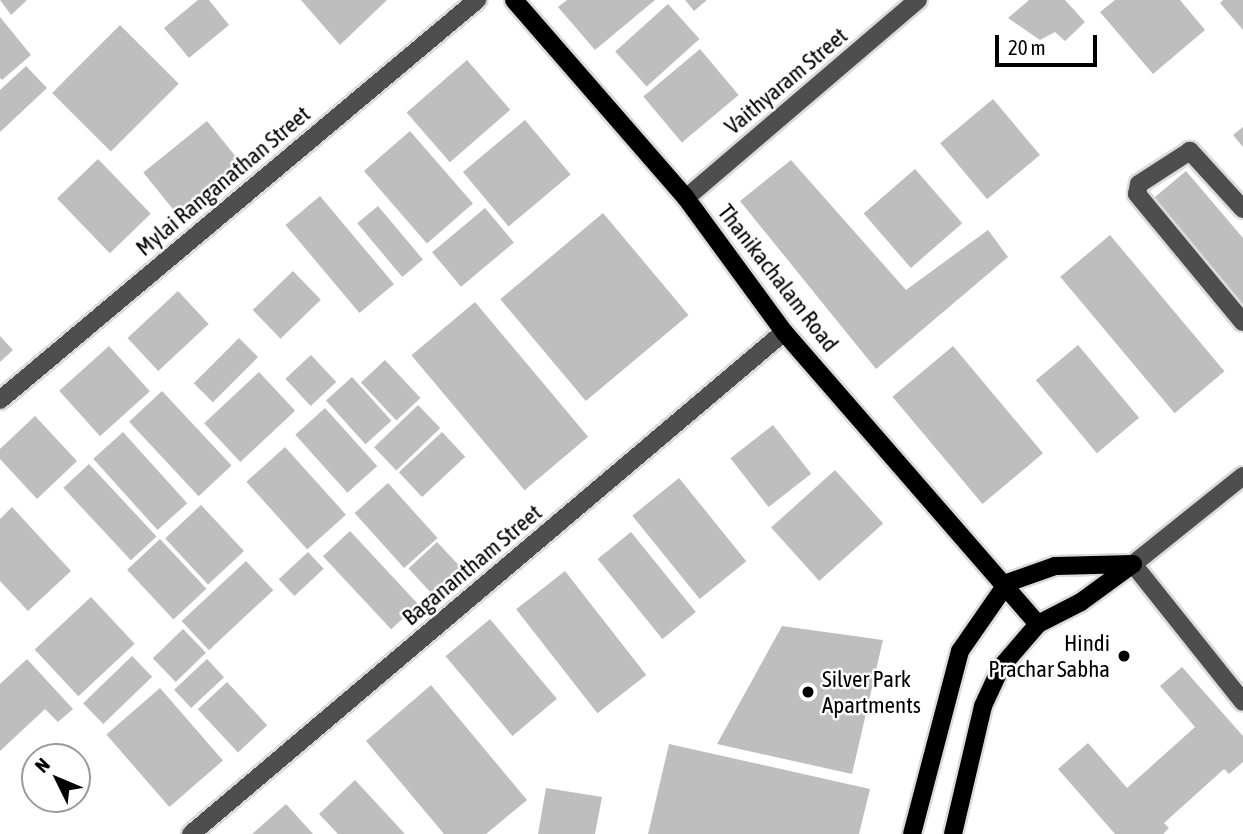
<!DOCTYPE html>
<html>
<head>
<meta charset="utf-8">
<style>
	body { margin:0 }
	#map { position:relative; width:1243px; height:834px; overflow:hidden; background:#fff; font-family:"Asap Condensed",sans-serif }
	div>[style] { position:absolute }
	.building>* { inset:0; background:#bebebe; transform-origin:0 0 }
	.roads { filter:drop-shadow(2px 0 #dbdbdb) drop-shadow(-2px 0 #dbdbdb) drop-shadow(0 2px #dbdbdb) drop-shadow(0 -2px #dbdbdb) }
	.minor>* { height:18px; margin:-9px; padding:0 9px; transform-origin:9px; border-radius:9px; background:#4e4e4e }
	.major>* { height:18px; margin:-9px; padding:0 9px; transform-origin:9px; border-radius:9px; background:#000 }
	.dots>* { width:19px; height:19px; translate:-50% -50%; box-sizing:border-box; border:4px solid #fff; border-radius:50% }
	span { translate:-50% -50%; white-space:nowrap; text-align:center; line-height:1.15; -webkit-text-stroke:5px #fff; paint-order:stroke }
	.street-label { font-size:23px; color:#000 }
	.poi-label { font-size:23px; color:#000 }
	.right { translate:-100% -50%; text-align:right }
	.left { translate:0 -50%; text-align:left }
	.north { position:absolute; left:21px; top:743px; width:70px; height:70px; box-sizing:border-box; background:#fff; border:2px solid #999; border-radius:50%; rotate:313deg; font-size:19px; font-weight:700; line-height:28px; text-align:center; color:#000 }
	.north::after { content:''; display:block; margin:auto; width:24px; height:32px; background:#000; clip-path:polygon(50% 0,100% 100%,50% 72%,0 100%) }
	.scale { position:absolute; left:995px; top:35px; width:102px; height:32px; box-sizing:border-box; border:4px solid #000; border-top:0; padding-left:9px; font-size:21px; line-height:24px; white-space:nowrap; color:#000; -webkit-text-stroke:5px #fff; paint-order:stroke }
</style>
</head>
<body>
<div id="map">
	<div class="building">
		<div style="clip-path:polygon(0 0,27px 0,11px 15px)"></div>
		<div style="clip-path:polygon(198px 0,209px 0,229px 25px,189px 58px,164px 28px)"></div>
		<div style="clip-path:polygon(301px 0,387px 0,340px 45px)"></div>
		<div style="clip-path:polygon(567px 0,655px 0,595px 50px,558px 7px)"></div>
		<div style="clip-path:polygon(685px 0,707px 0,694px 11px)"></div>
		<div style="clip-path:polygon(1029px 0,1065px 0,1085px 22px,1065px 41px,1055px 32px,1040px 40px,1008px 18px)"></div>
		<div style="clip-path:polygon(1115px 0,1180px 0,1205px 30px,1153px 74px,1100px 12px)"></div>
		<div style="clip-path:polygon(1223px 0,1243px 0,1243px 30px,1220px 3px)"></div>
		<div style="left:668px;top:4px;width:47px;height:71px;rotate:48deg"></div>
		<div style="clip-path:polygon(0 17px,31px 55px,2px 80px,0 78px)"></div>
		<div style="left:120px;top:25px;width:83px;height:96px;rotate:45deg"></div>
		<div style="left:700px;top:49px;width:60px;height:74px;rotate:50deg"></div>
		<div style="left:467px;top:60px;width:66px;height:80px;rotate:49deg"></div>
		<div style="clip-path:polygon(26px 66px,47px 88px,0 132px,0 90px)"></div>
		<div style="left:993px;top:99px;width:73px;height:69px;rotate:50deg"></div>
		<div style="left:525px;top:120px;width:71px;height:81px;rotate:50deg"></div>
		<div style="left:207px;top:121px;width:62px;height:82px;rotate:51deg"></div>
		<div style="clip-path:polygon(1243px 127px,1243px 147px,1233px 135px)"></div>
		<div style="left:410px;top:131px;width:96px;height:61px;rotate:49deg"></div>
		<div style="left:98px;top:159px;width:76px;height:57px;rotate:46deg"></div>
		<div style="clip-path:polygon(791px 160px,906px 290px,988px 230px,1008px 257px,876px 369px,740px 201px)"></div>
		<div style="left:915px;top:169px;width:72px;height:68px;rotate:49deg"></div>
		<div style="clip-path:polygon(1186px 171px,1243px 238px,1243px 313px,1149px 202px)"></div>
		<div style="left:320px;top:196px;width:115px;height:45px;rotate:50deg"></div>
		<div style="left:378px;top:206px;width:70px;height:27px;rotate:50deg"></div>
		<div style="left:485px;top:208px;width:45px;height:69px;rotate:50deg"></div>
		<div style="left:603px;top:213px;width:133px;height:134px;rotate:50deg"></div>
		<div style="left:1110px;top:235px;width:178px;height:65px;rotate:50deg"></div>
		<div style="left:293px;top:271px;width:40px;height:56px;rotate:46deg"></div>
		<div style="left:178px;top:291px;width:45px;height:69px;rotate:47deg"></div>
		<div style="left:475px;top:302px;width:176px;height:83px;rotate:50deg"></div>
		<div style="clip-path:polygon(0 336px,13px 350px,0 362px)"></div>
		<div style="left:239px;top:338px;width:27px;height:64px;rotate:45deg"></div>
		<div style="left:1078px;top:345px;width:95px;height:55px;rotate:50deg"></div>
		<div style="left:109px;top:346px;width:61px;height:67px;rotate:48deg"></div>
		<div style="left:953px;top:346px;width:140px;height:79px;rotate:50deg"></div>
		<div style="left:311px;top:355px;width:37px;height:35px;rotate:47deg"></div>
		<div style="left:385px;top:360px;width:52px;height:33px;rotate:47deg"></div>
		<div style="left:259px;top:372px;width:53px;height:75px;rotate:47deg"></div>
		<div style="left:352px;top:377px;width:59px;height:35px;rotate:48deg"></div>
		<div style="left:162px;top:391px;width:102px;height:45px;rotate:47deg"></div>
		<div style="left:418px;top:405px;width:32px;height:61px;rotate:46deg"></div>
		<div style="left:325px;top:408px;width:78px;height:40px;rotate:48deg"></div>
		<div style="clip-path:polygon(35px 416px,77px 461px,37px 499px,0 459px,0 449px)"></div>
		<div style="left:773px;top:425px;width:62px;height:54px;rotate:52deg"></div>
		<div style="left:123px;top:432px;width:96px;height:40px;rotate:48deg"></div>
		<div style="left:442px;top:432px;width:34px;height:59px;rotate:47deg"></div>
		<div style="left:285px;top:447px;width:91px;height:52px;rotate:48deg"></div>
		<div style="left:89px;top:464px;width:99px;height:35px;rotate:47deg"></div>
		<div style="left:835px;top:470px;width:72px;height:86px;rotate:48deg"></div>
		<div style="left:679px;top:478px;width:107px;height:60px;rotate:51deg"></div>
		<div style="left:388px;top:483px;width:74px;height:45px;rotate:48deg"></div>
		<div style="left:201px;top:505px;width:63px;height:49px;rotate:47deg"></div>
		<div style="clip-path:polygon(12px 507px,71px 571px,28px 611px,0 581px,0 519px)"></div>
		<div style="left:350px;top:531px;width:100px;height:37px;rotate:47deg"></div>
		<div style="left:631px;top:532px;width:103px;height:43px;rotate:51deg"></div>
		<div style="left:160px;top:539px;width:68px;height:45px;rotate:47deg"></div>
		<div style="left:437px;top:542px;width:34px;height:39px;rotate:47deg"></div>
		<div style="left:308px;top:552px;width:23px;height:40px;rotate:47deg"></div>
		<div style="left:246px;top:561px;width:40px;height:88px;rotate:47deg"></div>
		<div style="left:565px;top:571px;width:132px;height:62px;rotate:52deg"></div>
		<div style="left:91px;top:597px;width:64px;height:77px;rotate:47deg"></div>
		<div style="left:490px;top:619px;width:104px;height:58px;rotate:50deg"></div>
		<div style="clip-path:polygon(782px 626px,883px 640px,852px 774px,717px 744px)"></div>
		<div style="left:183px;top:629px;width:33px;height:42px;rotate:46deg"></div>
		<div style="left:132px;top:656px;width:29px;height:68px;rotate:46deg"></div>
		<div style="clip-path:polygon(27px 659px,73px 709px,58px 722px,45px 709px,0 751px,0 684px)"></div>
		<div style="left:207px;top:659px;width:25px;height:45px;rotate:47deg"></div>
		<div style="clip-path:polygon(1182px 667px,1243px 736px,1243px 762px,1229px 774px,1224px 769px,1164px 823px,1169px 828px,1163px 834px,1115px 834px,1058px 769px,1088px 743px,1127px 788px,1195px 727px,1160px 686px)"></div>
		<div style="left:227px;top:682px;width:59px;height:40px;rotate:47deg"></div>
		<div style="clip-path:polygon(431px 685px,527px 800px,486px 834px,444px 834px,366px 741px)"></div>
		<div style="left:160px;top:688px;width:96px;height:71px;rotate:49deg"></div>
		<div style="clip-path:polygon(669px 744px,870px 789px,859px 834px,648px 834px)"></div>
		<div style="clip-path:polygon(355px 780px,405px 834px,338px 834px,319px 814px)"></div>
		<div style="clip-path:polygon(546px 788px,602px 797px,595px 834px,538px 834px)"></div>
		<div style="clip-path:polygon(286px 804px,313px 834px,252px 834px)"></div>
	</div>
	<div class="roads">
		<div class="minor">
			<div style="left:686px;top:198px;width:305px;rotate:-40.5deg"></div>
			<div style="left:1243px;top:209px;width:79px;rotate:-132.4deg"></div>
			<div style="left:1190px;top:151px;width:61px;rotate:147.1deg"></div>
			<div style="left:1139px;top:184px;width:10px;rotate:101deg"></div>
			<div style="left:1137px;top:194px;width:166px;rotate:50.4deg"></div>
			<div style="left:0;top:400px;width:623px;rotate:-39.98deg"></div>
			<div style="left:1243px;top:476px;width:141px;rotate:141.3deg"></div>
			<div style="left:1133px;top:564px;width:176px;rotate:51.4deg"></div>
			<div style="left:191px;top:834px;width:777px;rotate:-40.25deg"></div>
		</div>
		<div class="major">
			<div style="left:514px;top:0;width:262px;rotate:49deg"></div>
			<div style="left:686px;top:198px;width:166px;rotate:53.8deg"></div>
			<div style="left:784px;top:332px;width:387px;rotate:49deg"></div>
			<div style="left:1007px;top:583px;width:51px;rotate:-19.5deg"></div>
			<div style="left:1055px;top:566px;width:78px;rotate:-1.5deg"></div>
			<div style="left:912px;top:834px;width:189px;rotate:-75.3deg"></div>
			<div style="left:960px;top:651px;width:83px;rotate:-55.3deg"></div>
			<div style="left:953px;top:834px;width:131px;rotate:-76.8deg"></div>
			<div style="left:983px;top:706px;width:43px;rotate:-65.2deg"></div>
			<div style="left:1001px;top:667px;width:57px;rotate:-49.3deg"></div>
			<div style="left:1038px;top:624px;width:48px;rotate:-27.1deg"></div>
			<div style="left:1081px;top:602px;width:64px;rotate:-36.2deg"></div>
		</div>
	</div>
	<div class="dots">
		<div style="left:1124px;top:656px;background:#000"></div>
		<div style="left:808px;top:692px;background:#000"></div>
	</div>
	<div class="street-label">
		<span style="left:786px;top:81px;rotate:-40deg">Vaithyaram Street</span>
		<span style="left:223px;top:181px;rotate:-40deg">Mylai Ranganathan Street</span>
		<span style="left:778px;top:278px;rotate:52deg">Thanikachalam Road</span>
		<span style="left:472px;top:565px;rotate:-40deg">Baganantham Street</span>
	</div>
	<div class="poi-label">
		<span class="right" style="left:1110px;top:656px">Hindi<br>Prachar Sabha</span>
		<span class="left" style="left:822px;top:692px">Silver Park<br>Apartments</span>
	</div>
	<div class="north">N</div>
	<div class="scale">20 m</div>
</div>
</body>
</html>
